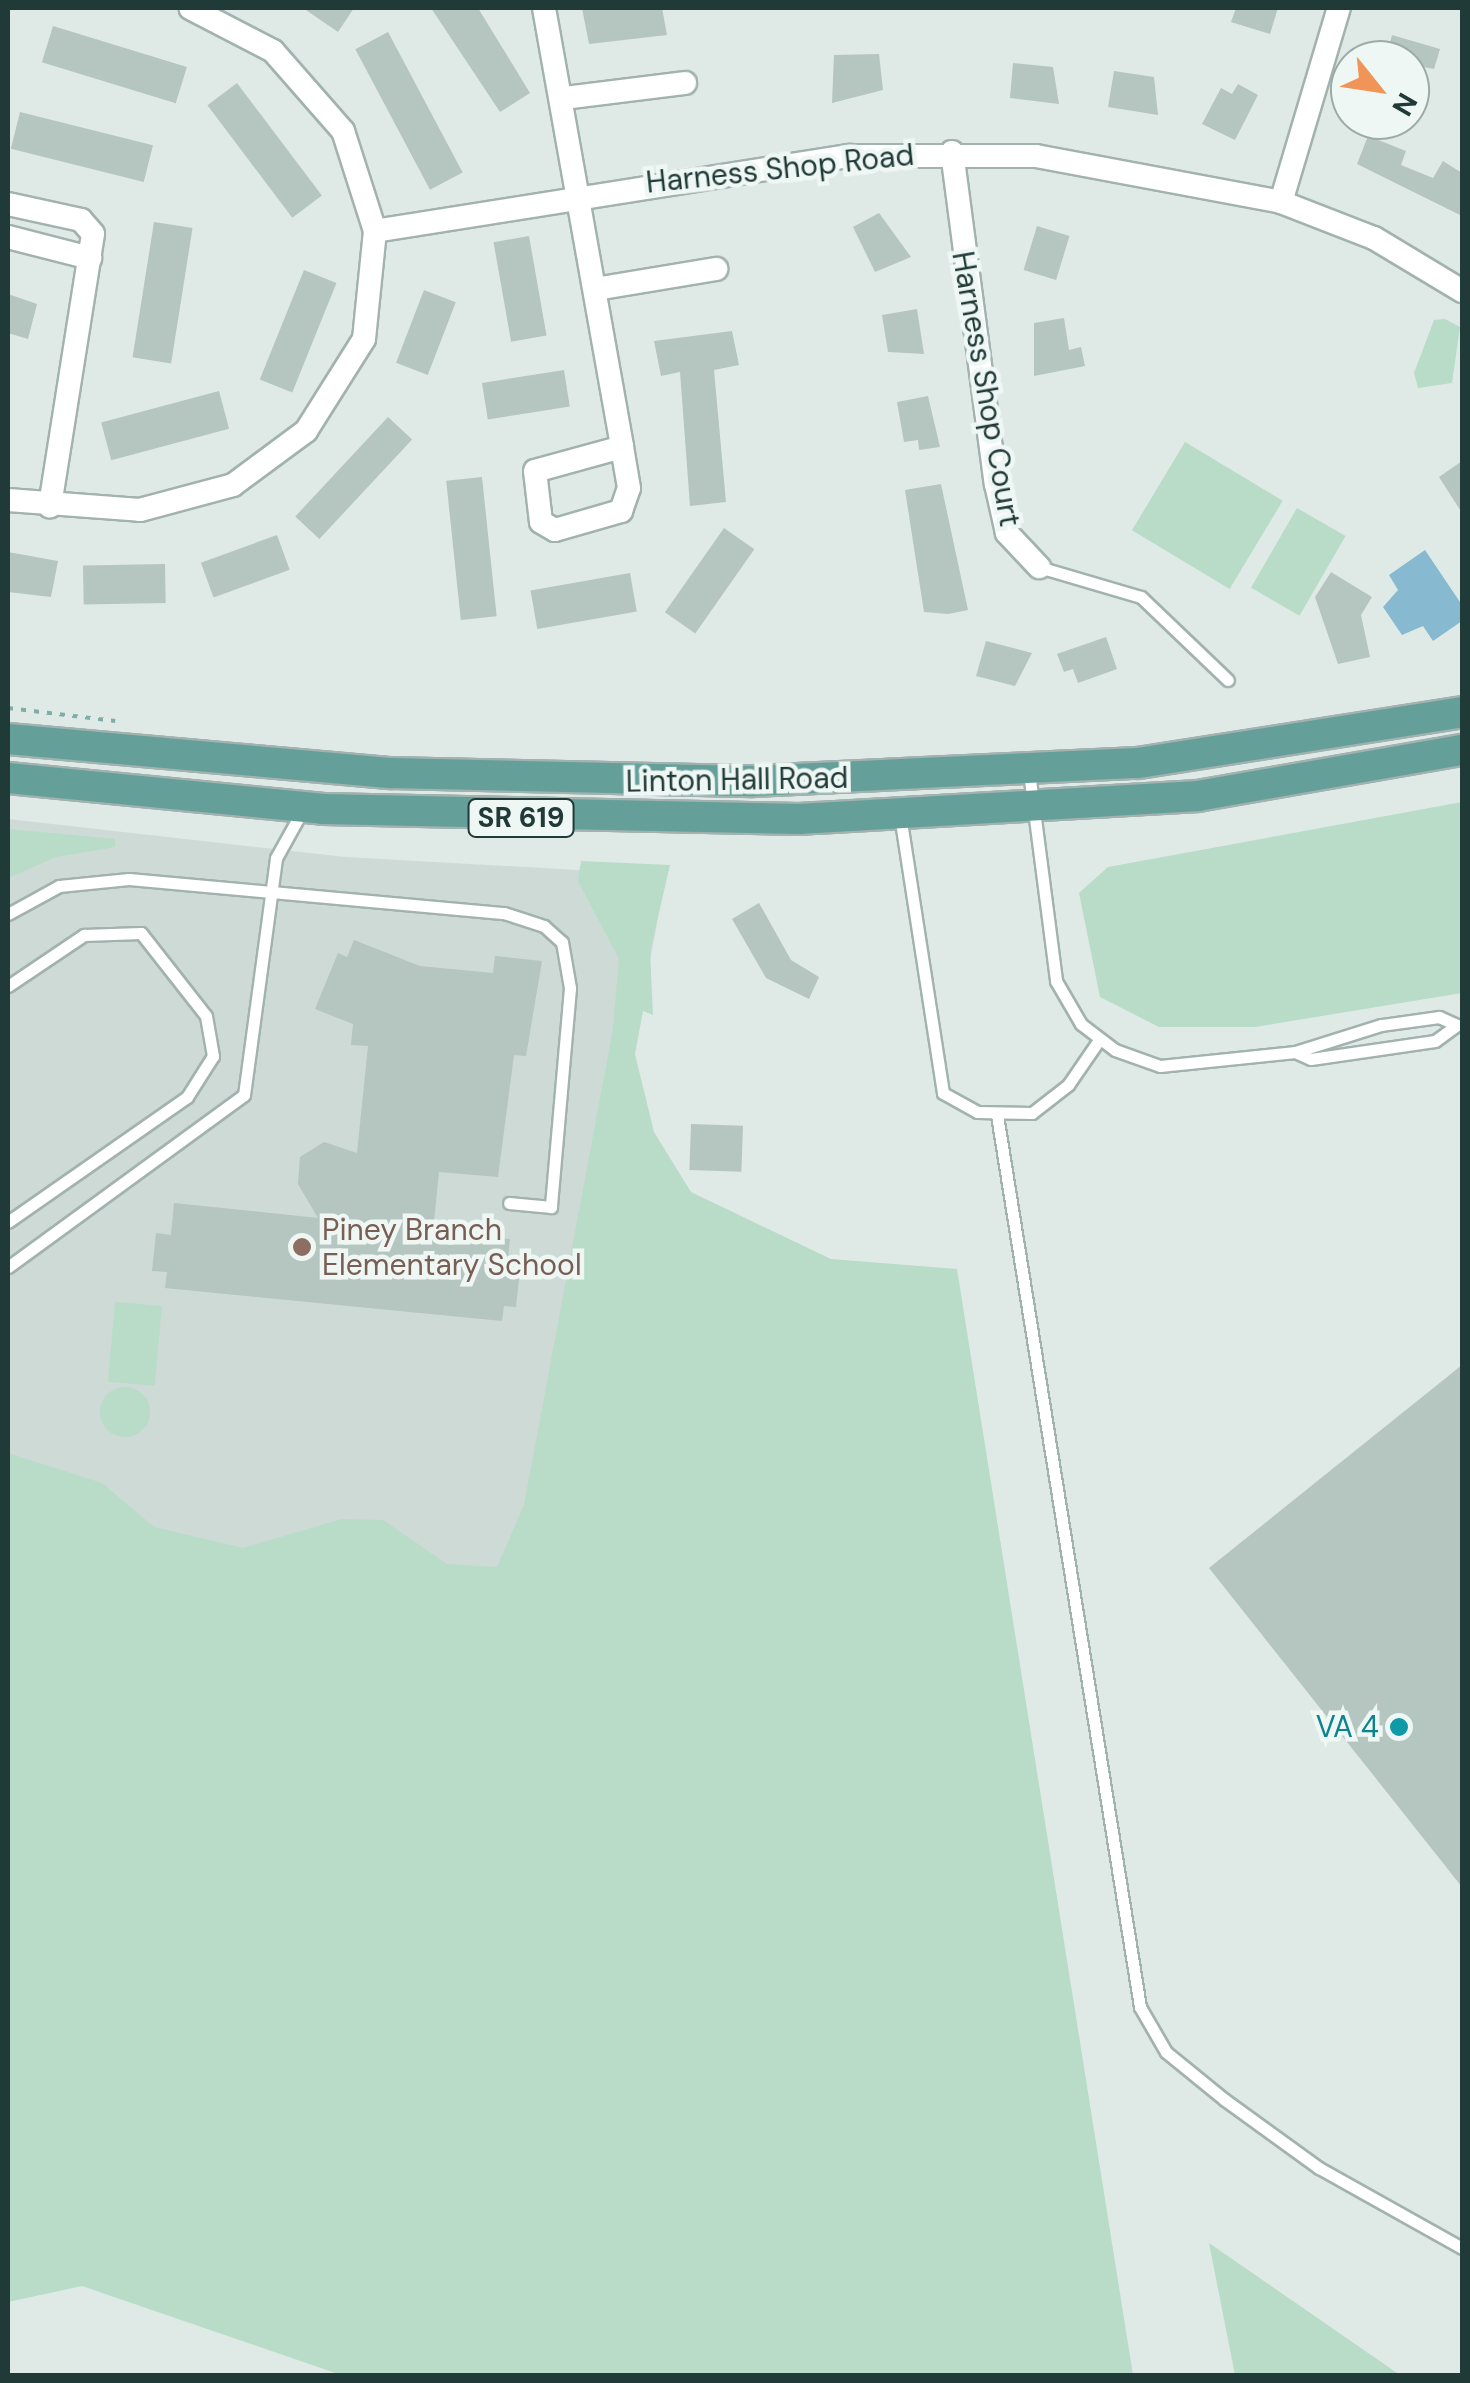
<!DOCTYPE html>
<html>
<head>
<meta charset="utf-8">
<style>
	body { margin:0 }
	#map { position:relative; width:1470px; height:2383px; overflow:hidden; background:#dfeae7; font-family:"DM Sans",sans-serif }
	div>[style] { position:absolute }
	.built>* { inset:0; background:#cddad6 }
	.green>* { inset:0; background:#b8dcc7; transform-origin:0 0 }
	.round { border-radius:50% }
	.water>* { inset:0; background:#87b9d0 }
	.building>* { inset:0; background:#b5c5c0; transform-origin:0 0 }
	.path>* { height:4px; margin-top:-2px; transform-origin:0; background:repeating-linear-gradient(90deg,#80aea6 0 5px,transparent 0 13px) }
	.roads { filter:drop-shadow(2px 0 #a2b2af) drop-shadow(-2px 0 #a2b2af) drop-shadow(0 2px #a2b2af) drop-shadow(0 -2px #a2b2af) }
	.lane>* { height:11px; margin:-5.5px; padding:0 5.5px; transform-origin:5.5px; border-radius:5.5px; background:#fff }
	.street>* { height:22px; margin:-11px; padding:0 11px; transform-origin:11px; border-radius:11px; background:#fff }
	.primary>* { height:30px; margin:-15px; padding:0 15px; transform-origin:15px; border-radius:15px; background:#64a099 }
	.dots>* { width:28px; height:28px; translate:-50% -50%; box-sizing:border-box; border:5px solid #eff7f4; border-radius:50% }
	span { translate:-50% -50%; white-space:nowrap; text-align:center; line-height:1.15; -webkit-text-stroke:9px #eff7f4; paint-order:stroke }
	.shield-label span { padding:2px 8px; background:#eff7f4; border:2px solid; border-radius:8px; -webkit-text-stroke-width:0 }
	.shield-label { font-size:28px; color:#203a37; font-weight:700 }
	.street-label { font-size:30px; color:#203a37 }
	.education-label { font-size:30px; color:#785e54 }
	.left { translate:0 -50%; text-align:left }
	.culture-label { font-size:30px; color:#0d838f }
	.right { translate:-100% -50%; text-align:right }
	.frame { position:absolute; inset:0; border:10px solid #203a37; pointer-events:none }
	.north { position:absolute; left:1330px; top:40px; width:100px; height:100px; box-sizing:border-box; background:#eff7f4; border:2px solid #9caba8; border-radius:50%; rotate:120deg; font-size:28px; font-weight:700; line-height:40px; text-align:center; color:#203a37 }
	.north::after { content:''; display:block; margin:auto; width:35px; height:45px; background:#f19457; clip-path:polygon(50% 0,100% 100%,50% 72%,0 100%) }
</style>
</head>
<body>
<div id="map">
	<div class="built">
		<div style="clip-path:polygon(8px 819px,346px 857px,666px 875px,473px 1913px,8px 1618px)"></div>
	</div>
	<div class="green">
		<div style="clip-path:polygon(1445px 319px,1460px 327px,1452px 383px,1418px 388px,1414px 373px,1434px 320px)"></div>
		<div style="left:1185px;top:442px;width:114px;height:103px;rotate:31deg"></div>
		<div style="left:1297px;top:508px;width:56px;height:92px;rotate:30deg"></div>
		<div style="clip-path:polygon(1462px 802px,1462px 993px,1255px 1027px,1159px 1027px,1100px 997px,1079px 893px,1108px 867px)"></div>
		<div style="clip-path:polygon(8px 829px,115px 839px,115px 847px,56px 857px,8px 878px)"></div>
		<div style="clip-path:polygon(581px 861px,670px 865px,650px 951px,653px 1015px,643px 1011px,635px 1054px,654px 1132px,691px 1192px,831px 1259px,957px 1269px,1133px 2375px,341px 2375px,82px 2286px,8px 2302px,8px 1453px,102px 1483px,154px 1527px,243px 1548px,342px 1519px,383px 1520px,447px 1564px,497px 1567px,524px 1505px,613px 1029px,619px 959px,578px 881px)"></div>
		<div style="left:115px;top:1302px;width:47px;height:80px;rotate:5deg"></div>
		<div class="round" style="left:100px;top:1387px;width:50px;height:50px"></div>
		<div style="clip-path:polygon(1209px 2243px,1400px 2375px,1235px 2375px)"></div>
	</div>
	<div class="water">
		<div style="clip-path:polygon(1425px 550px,1462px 605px,1462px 621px,1433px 641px,1423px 626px,1402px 635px,1383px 607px,1398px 590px,1389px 575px)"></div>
	</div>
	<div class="building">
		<div style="clip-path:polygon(303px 8px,354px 8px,338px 32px)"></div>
		<div style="clip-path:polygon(431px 8px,478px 8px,530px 93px,500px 112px)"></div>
		<div style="clip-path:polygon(582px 8px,662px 8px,667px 35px,589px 44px)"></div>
		<div style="clip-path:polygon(1236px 8px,1278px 8px,1270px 34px,1231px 22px)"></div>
		<div style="left:53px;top:26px;width:140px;height:38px;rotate:17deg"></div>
		<div style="left:388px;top:32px;width:159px;height:37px;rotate:62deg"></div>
		<div style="clip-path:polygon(1392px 35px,1440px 49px,1434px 69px,1386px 60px)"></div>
		<div style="clip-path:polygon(879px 54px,883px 90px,832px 103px,834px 55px)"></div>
		<div style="clip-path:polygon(1013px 63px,1053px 67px,1059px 104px,1010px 98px)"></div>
		<div style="clip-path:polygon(1114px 71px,1154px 77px,1158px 115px,1108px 107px)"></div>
		<div style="left:237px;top:83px;width:141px;height:37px;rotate:53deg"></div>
		<div style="clip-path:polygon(1238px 84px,1258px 95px,1235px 140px,1202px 124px,1221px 88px,1232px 94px)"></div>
		<div style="left:20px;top:112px;width:137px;height:38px;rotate:14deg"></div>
		<div style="clip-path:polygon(1368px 136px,1406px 151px,1401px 165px,1433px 178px,1443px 161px,1462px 173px,1462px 216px,1357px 164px)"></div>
		<div style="clip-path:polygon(879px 213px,911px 257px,875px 272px,853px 227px)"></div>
		<div style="left:154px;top:222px;width:39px;height:137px;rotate:9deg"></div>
		<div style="left:1037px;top:226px;width:34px;height:46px;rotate:17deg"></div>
		<div style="left:529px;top:236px;width:101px;height:36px;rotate:80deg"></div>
		<div style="left:304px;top:270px;width:35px;height:118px;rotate:22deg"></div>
		<div style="left:424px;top:290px;width:34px;height:78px;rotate:21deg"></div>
		<div style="clip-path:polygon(8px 294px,37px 304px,28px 339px,8px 333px)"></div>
		<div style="clip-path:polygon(917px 309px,924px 354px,888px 352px,882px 315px)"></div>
		<div style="clip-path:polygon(1064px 318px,1069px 350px,1081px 347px,1085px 366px,1034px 376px,1034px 323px)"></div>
		<div style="clip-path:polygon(732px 331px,739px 365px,714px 370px,726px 502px,690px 506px,680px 372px,661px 376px,654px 341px)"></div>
		<div style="left:564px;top:370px;width:37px;height:83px;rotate:81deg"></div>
		<div style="left:219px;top:391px;width:39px;height:122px;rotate:75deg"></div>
		<div style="clip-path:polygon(928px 396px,940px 447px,919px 450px,918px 440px,904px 442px,897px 402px)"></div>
		<div style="left:388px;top:417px;width:33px;height:136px;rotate:43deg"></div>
		<div style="clip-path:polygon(1462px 461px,1462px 513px,1439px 477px)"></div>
		<div style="left:482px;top:477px;width:140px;height:36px;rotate:84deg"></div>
		<div style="clip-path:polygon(941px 484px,968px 610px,948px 614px,924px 612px,905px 490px)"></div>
		<div style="left:724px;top:528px;width:37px;height:103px;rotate:35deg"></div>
		<div style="left:277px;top:535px;width:37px;height:81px;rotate:70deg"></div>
		<div style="clip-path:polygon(8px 552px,58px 561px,51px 597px,8px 592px)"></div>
		<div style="left:165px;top:564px;width:39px;height:82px;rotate:89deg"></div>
		<div style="clip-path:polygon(1331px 572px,1372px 597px,1361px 615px,1370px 657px,1338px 664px,1315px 597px)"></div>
		<div style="left:630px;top:573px;width:39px;height:101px;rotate:80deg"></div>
		<div style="clip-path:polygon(1106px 637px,1117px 669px,1078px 683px,1073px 669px,1064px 672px,1057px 654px)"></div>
		<div style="clip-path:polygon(986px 641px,1032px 653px,1015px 686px,976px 676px)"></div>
		<div style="clip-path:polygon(759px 903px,791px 960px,819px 977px,809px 999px,766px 978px,732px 919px)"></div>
		<div style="clip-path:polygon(354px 940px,420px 966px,493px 973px,495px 956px,542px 961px,526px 1056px,514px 1055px,498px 1177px,439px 1172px,433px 1231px,510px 1239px,507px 1268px,520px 1269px,516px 1307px,504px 1306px,502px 1321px,165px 1288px,167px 1272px,152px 1271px,156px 1233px,171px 1235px,174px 1203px,318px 1218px,298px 1184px,300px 1157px,324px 1142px,357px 1153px,368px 1046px,351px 1045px,353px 1024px,315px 1009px,338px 953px,347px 957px)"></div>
		<div style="left:691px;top:1124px;width:52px;height:46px;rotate:2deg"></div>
		<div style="clip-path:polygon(1462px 1365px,1462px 1887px,1209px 1568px)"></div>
	</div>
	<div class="path">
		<div style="left:8px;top:708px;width:108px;rotate:6.9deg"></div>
	</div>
	<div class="roads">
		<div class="lane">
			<div style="left:1039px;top:567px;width:106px;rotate:16.4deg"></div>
			<div style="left:1141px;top:597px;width:120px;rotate:43.7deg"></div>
			<div style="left:1029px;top:772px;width:211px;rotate:82.6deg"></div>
			<div style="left:1056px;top:981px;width:50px;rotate:59.8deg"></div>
			<div style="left:1081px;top:1024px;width:43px;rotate:37.4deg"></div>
			<div style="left:1115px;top:1050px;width:48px;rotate:19.6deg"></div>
			<div style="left:1160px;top:1066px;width:136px;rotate:-5.9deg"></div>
			<div style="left:1295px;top:1052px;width:17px;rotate:24deg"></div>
			<div style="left:1311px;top:1059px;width:125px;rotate:-8.3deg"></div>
			<div style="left:1435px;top:1041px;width:27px;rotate:-36deg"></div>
			<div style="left:1457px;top:1025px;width:20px;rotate:-156deg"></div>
			<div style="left:1439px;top:1017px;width:59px;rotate:172.1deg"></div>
			<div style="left:1381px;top:1025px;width:90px;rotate:162.6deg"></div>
			<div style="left:900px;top:815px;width:281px;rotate:81.2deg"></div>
			<div style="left:943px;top:1093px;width:39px;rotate:29deg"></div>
			<div style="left:977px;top:1112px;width:55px;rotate:1deg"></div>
			<div style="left:1032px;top:1113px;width:46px;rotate:-37.9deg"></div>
			<div style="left:1068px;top:1085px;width:55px;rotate:-55.4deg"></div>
			<div style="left:8px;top:914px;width:58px;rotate:-28.8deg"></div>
			<div style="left:59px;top:886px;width:70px;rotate:-5.7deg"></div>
			<div style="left:129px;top:879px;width:377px;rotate:5.2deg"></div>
			<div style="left:504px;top:913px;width:42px;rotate:18deg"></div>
			<div style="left:544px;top:926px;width:24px;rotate:42deg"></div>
			<div style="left:562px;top:942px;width:47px;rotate:80.1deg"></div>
			<div style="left:570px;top:988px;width:220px;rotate:95deg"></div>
			<div style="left:551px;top:1207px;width:42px;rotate:-174.6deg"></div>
			<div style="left:8px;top:986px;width:92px;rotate:-33.9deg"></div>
			<div style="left:84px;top:935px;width:57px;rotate:-2deg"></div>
			<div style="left:141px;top:933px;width:105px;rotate:51.9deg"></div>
			<div style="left:206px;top:1016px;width:41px;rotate:80.1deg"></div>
			<div style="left:213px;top:1056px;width:49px;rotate:122.4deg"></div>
			<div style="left:187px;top:1097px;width:218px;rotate:145.1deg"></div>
			<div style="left:997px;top:1115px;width:903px;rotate:80.89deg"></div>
			<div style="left:1140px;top:2007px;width:52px;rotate:60deg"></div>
			<div style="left:1166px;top:2052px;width:76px;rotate:39.1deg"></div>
			<div style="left:1225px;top:2100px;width:116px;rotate:35.9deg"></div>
			<div style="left:1319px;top:2168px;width:164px;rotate:29.2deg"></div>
			<div style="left:8px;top:1267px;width:292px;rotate:-36.1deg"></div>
			<div style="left:244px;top:1095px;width:239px;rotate:-82.3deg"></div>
			<div style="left:276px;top:858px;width:51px;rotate:-60.9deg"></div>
		</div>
		<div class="street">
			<div style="left:544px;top:8px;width:446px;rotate:79.9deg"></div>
			<div style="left:622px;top:447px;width:90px;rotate:164.6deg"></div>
			<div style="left:535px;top:471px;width:51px;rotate:83.3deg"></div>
			<div style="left:541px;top:522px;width:16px;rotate:30deg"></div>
			<div style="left:555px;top:530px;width:69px;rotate:-16.1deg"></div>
			<div style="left:621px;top:511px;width:24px;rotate:-71deg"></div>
			<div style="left:629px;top:488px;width:42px;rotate:-99.7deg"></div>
			<div style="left:564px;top:98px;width:122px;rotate:-7.1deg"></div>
			<div style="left:952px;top:152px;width:335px;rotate:82.5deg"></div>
			<div style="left:996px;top:484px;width:50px;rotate:77.3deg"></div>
			<div style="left:1007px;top:533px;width:47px;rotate:46.7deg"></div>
			<div style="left:1281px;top:202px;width:202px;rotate:-73.4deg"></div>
			<div style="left:8px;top:204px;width:75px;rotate:12.4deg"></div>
			<div style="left:81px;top:220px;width:18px;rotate:49deg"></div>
			<div style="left:93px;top:234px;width:276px;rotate:99deg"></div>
			<div style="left:375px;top:231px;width:480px;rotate:-9deg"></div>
			<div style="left:849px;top:156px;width:187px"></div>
			<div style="left:1036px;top:156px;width:249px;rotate:10.6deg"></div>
			<div style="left:1281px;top:202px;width:100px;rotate:21.2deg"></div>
			<div style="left:1374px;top:238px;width:103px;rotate:31.1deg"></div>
			<div style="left:8px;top:237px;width:85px;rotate:14.4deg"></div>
			<div style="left:595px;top:289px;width:123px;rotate:-9.4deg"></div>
			<div style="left:8px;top:500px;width:132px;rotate:4.3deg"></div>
			<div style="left:140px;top:510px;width:96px;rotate:-15deg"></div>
			<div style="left:233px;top:485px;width:91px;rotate:-36.5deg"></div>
			<div style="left:306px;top:431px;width:109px;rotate:-57.8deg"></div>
			<div style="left:364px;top:339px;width:109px;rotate:-84.2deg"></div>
			<div style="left:375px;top:231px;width:105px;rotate:-107.7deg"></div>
			<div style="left:343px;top:131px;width:106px;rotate:-131.2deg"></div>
			<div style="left:273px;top:51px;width:93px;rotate:-152.6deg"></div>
		</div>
		<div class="primary">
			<div style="left:8px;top:739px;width:385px;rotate:5.1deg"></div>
			<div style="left:391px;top:773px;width:362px;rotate:1.3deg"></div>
			<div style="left:753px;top:781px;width:385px;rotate:-2.7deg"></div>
			<div style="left:1138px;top:763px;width:328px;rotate:-8.9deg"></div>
			<div style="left:8px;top:778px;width:317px;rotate:5.6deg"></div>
			<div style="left:323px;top:809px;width:476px;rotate:1.2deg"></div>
			<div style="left:799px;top:819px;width:400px;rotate:-3.3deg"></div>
			<div style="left:1198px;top:796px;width:268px;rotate:-9.9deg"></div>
		</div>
	</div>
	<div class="dots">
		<div style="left:302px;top:1247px;background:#8d6e63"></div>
		<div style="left:1399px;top:1727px;background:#0f9aa8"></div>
	</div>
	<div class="shield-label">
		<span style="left:521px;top:818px">SR 619</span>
	</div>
	<div class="street-label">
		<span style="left:780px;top:169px;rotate:-6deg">Harness Shop Road</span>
		<span style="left:986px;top:389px;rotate:80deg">Harness Shop Court</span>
		<span style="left:737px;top:780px;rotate:-1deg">Linton Hall Road</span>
	</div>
	<div class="education-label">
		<span class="left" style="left:322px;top:1247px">Piney Branch<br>Elementary School</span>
	</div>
	<div class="culture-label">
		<span class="right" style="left:1379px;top:1727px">VA 4</span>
	</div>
	<div class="frame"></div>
	<div class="north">N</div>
</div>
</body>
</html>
